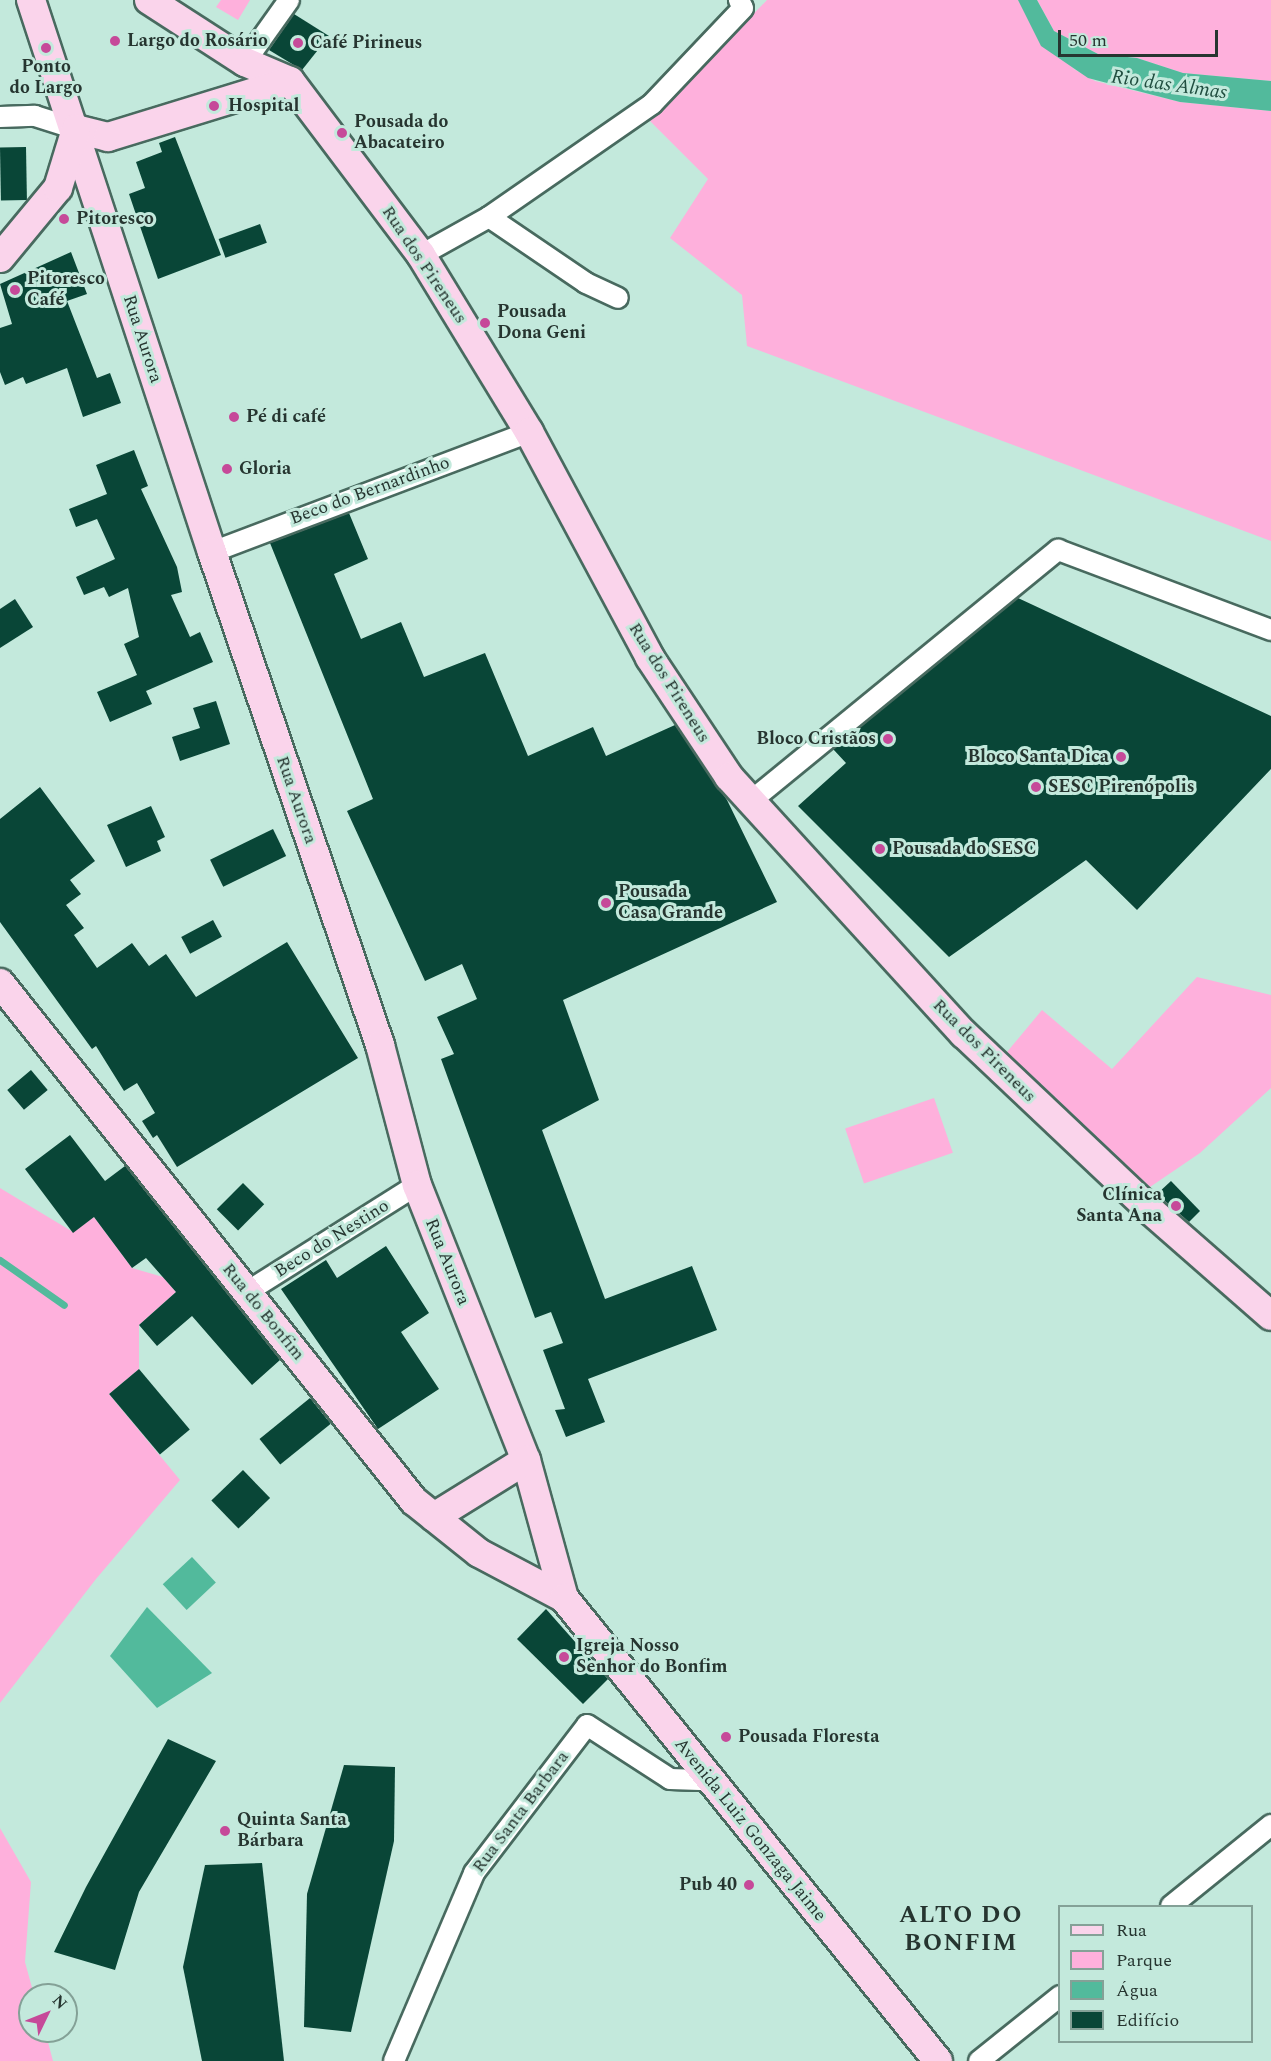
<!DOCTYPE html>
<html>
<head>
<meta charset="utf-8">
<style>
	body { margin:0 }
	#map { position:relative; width:1271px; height:2061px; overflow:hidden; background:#c3e9dc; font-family:Spectral,serif }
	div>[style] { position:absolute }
	.green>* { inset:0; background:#feb0dc; transform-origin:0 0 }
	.water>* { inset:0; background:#52ba9c; transform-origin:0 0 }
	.stream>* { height:7px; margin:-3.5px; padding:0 3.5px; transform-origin:3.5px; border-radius:3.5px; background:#52ba9c }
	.building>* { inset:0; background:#094637; transform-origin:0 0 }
	.roads { filter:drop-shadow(2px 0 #486a5f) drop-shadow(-2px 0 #486a5f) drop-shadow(0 2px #486a5f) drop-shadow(0 -2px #486a5f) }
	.street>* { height:20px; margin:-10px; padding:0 10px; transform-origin:10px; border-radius:10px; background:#fff }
	.secondary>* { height:28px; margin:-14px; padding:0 14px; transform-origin:14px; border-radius:14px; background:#fad4eb }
	.dots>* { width:16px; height:16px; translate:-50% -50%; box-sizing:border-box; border:3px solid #c3e9dc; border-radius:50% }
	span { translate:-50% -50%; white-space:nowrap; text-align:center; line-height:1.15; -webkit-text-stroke:6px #c3e9dc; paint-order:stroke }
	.poi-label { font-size:18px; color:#263530; font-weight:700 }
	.left { translate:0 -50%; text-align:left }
	.right { translate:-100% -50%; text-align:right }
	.street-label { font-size:18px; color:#263530 }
	.water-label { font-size:20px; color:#214e40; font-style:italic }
	.district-label { font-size:24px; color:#263530; font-weight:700; letter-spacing:1.5px }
	.legend { position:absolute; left:1058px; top:1905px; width:195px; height:138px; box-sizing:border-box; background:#c3e9dc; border:2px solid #84a197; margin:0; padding:8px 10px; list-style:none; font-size:18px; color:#263530 }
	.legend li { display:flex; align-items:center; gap:12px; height:30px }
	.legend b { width:30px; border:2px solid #84a197 }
	.north { position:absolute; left:18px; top:1983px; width:60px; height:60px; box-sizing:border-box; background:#c3e9dc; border:2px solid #84a197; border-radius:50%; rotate:47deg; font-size:16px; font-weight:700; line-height:24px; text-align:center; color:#263530 }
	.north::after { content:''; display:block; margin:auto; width:21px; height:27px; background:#c64999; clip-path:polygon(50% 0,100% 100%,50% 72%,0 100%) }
	.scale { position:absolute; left:1058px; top:30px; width:160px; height:27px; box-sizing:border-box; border:3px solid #263530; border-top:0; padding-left:8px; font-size:18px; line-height:21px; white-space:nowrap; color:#263530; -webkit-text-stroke:4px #c3e9dc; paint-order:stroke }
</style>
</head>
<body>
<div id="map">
	<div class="green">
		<div style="clip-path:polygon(221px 0,250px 0,238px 20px,216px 7px)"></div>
		<div style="clip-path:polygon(767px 0,1018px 0,1032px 24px,1074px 69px,1095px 81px,1180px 102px,1271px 111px,1271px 541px,747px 346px,742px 295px,670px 238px,708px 179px,650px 121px)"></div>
		<div style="clip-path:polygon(1037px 0,1271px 0,1271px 81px,1183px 73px,1137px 58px,1098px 54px,1054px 31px)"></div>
		<div style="clip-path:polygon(1197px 977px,1271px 995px,1271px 1088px,1200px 1153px,1150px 1187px,1007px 1052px,1042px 1010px,1112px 1069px)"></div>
		<div style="left:934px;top:1098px;width:58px;height:94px;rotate:71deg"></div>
		<div style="clip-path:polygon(0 1188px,73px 1232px,94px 1217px,132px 1268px,163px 1277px,176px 1292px,139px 1325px,139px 1369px,109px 1394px,180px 1480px,96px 1579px,0 1703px)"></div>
		<div style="clip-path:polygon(0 1828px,31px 1882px,25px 1962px,34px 1995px,30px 1995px,30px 2031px,45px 2031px,53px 2061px,0 2061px)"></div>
	</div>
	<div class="water">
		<div style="clip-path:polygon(1018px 0,1037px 0,1054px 31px,1098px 54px,1137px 58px,1183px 73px,1271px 81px,1271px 111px,1180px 102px,1088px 78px,1041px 46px)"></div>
		<div style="left:192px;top:1557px;width:35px;height:40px;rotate:47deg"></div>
		<div style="clip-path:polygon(147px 1607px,212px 1673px,157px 1708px,110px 1656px)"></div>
	</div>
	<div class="stream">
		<div style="left:0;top:1260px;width:78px;rotate:35.1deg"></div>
	</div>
	<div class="building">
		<div style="clip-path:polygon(294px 14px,329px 36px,302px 70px,269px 50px)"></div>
		<div style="clip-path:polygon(175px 137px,221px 255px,158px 279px,129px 194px,145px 188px,136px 162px,162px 152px,159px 143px)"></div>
		<div style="left:26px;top:147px;width:53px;height:26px;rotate:89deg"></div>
		<div style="left:260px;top:224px;width:20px;height:44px;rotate:70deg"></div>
		<div style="clip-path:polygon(71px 252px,87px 294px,67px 301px,97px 378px,110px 373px,121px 403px,83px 417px,67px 368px,26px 384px,23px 377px,5px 385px,0 372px,0 328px,12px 324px,0 284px)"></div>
		<div style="clip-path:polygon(134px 450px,148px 486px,141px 489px,177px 567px,182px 592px,171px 595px,190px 637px,200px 632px,213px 662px,146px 691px,152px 704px,110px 722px,97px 692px,137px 675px,124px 644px,139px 637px,128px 588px,109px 597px,104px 587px,84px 595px,76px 577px,115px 559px,97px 519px,76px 527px,69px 509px,107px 494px,96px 465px)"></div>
		<div style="clip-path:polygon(349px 513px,368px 559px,334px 574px,361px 639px,401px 622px,424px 677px,485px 653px,528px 756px,593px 727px,606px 756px,675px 725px,727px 800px,777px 902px,563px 1000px,599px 1100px,542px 1130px,605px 1299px,692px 1266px,717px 1330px,588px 1379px,605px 1422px,566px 1437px,555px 1410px,565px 1409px,543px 1350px,563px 1343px,551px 1312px,535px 1318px,441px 1059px,454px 1054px,437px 1017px,477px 999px,462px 964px,425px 981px,347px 811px,373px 799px,270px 543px)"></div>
		<div style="clip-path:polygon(1018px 598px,1271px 716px,1271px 769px,1137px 910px,1086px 860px,949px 957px,798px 806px,846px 763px,833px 749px)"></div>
		<div style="clip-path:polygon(15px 599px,33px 627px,0 648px,0 609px)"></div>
		<div style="clip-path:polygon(216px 701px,230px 744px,180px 761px,172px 737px,200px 728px,193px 708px)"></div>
		<div style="clip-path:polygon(40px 787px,95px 861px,70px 880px,81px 894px,66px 905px,84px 928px,74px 935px,97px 968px,132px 943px,149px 966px,166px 954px,196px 997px,287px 942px,358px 1058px,177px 1167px,157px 1135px,153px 1138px,142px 1121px,155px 1113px,137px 1083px,124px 1091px,96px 1046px,92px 1049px,0 922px,0 819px)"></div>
		<div style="clip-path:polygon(151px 806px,165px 837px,157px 841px,161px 851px,126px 867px,107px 825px)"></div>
		<div style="left:273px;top:829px;width:30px;height:70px;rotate:64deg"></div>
		<div style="left:213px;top:920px;width:19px;height:36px;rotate:62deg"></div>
		<div style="left:31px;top:1070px;width:26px;height:31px;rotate:50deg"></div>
		<div style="clip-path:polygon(70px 1135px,105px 1181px,125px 1166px,280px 1360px,252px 1385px,192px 1316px,157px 1346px,139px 1325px,176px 1292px,146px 1258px,132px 1268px,94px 1217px,73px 1233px,25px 1169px)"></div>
		<div style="clip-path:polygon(1171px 1181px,1200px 1211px,1189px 1222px,1157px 1194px)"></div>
		<div style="left:243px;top:1183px;width:30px;height:37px;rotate:45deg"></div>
		<div style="clip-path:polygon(386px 1246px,429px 1313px,401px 1332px,439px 1389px,378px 1429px,281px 1289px,326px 1260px,337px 1278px)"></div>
		<div style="left:139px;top:1369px;width:79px;height:39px;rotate:50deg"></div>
		<div style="left:310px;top:1398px;width:33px;height:65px;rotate:51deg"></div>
		<div style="left:243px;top:1470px;width:39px;height:44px;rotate:46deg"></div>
		<div style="clip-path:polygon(546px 1609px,608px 1679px,583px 1704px,517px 1639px)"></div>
		<div style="clip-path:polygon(168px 1739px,216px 1761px,139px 1892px,115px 1970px,54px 1952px,86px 1887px)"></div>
		<div style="clip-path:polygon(344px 1765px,395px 1767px,394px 1841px,351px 2032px,304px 2027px,307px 1894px)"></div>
		<div style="clip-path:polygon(262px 1863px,284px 2061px,202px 2061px,183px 1967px,205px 1865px)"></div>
	</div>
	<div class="roads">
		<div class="street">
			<div style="left:245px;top:62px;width:76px;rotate:-54.6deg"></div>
			<div style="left:0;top:117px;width:35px;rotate:-2deg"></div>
			<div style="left:35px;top:116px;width:43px;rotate:17.6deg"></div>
			<div style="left:489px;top:217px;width:117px;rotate:34.2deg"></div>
			<div style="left:586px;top:283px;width:35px;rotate:25deg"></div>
			<div style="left:421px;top:255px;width:78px;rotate:-29.2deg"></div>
			<div style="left:489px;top:217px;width:198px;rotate:-34.7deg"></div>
			<div style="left:652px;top:104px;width:132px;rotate:-46.5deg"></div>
			<div style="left:743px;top:8px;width:9px;rotate:-117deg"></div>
			<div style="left:212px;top:552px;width:339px;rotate:-20.7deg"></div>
			<div style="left:751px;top:801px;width:397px;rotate:-39.3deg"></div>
			<div style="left:1058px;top:550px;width:228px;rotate:20.6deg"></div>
			<div style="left:247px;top:1292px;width:201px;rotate:-32.2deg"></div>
			<div style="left:1171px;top:1906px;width:129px;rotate:-39deg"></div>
			<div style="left:394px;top:2061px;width:204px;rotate:-66.9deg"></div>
			<div style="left:474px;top:1873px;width:186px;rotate:-52.6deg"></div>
			<div style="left:587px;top:1725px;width:99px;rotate:33deg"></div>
			<div style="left:670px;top:1779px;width:37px;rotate:2deg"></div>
			<div style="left:979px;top:2061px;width:104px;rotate:-38.7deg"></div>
		</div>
		<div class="secondary">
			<div style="left:31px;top:0;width:581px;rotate:71.85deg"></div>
			<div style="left:212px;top:552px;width:521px;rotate:71.18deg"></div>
			<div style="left:380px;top:1045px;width:145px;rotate:75.2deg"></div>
			<div style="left:417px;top:1185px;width:296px;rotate:68.4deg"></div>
			<div style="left:526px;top:1460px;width:143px;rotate:74.6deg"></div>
			<div style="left:149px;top:0;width:114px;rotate:32.9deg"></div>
			<div style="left:245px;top:62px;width:49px;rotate:22.9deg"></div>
			<div style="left:290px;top:81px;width:218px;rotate:53deg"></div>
			<div style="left:421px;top:255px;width:207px;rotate:58.6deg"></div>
			<div style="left:529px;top:432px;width:256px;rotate:61.8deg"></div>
			<div style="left:650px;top:658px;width:143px;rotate:56.4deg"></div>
			<div style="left:729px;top:777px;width:348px;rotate:47.6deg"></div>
			<div style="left:964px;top:1034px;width:257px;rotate:43.4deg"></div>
			<div style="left:1151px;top:1211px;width:159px;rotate:41.2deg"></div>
			<div style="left:76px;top:129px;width:33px;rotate:14deg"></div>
			<div style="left:108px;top:137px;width:190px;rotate:-17.1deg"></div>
			<div style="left:0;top:258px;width:91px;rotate:-50.4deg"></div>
			<div style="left:58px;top:188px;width:62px;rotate:-73deg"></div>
			<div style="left:0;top:983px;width:663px;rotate:51.37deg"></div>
			<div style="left:414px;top:1501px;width:83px;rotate:38.7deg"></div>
			<div style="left:479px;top:1553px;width:96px;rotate:27.9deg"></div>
			<div style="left:564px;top:1598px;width:595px;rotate:51.07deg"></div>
			<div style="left:434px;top:1517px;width:108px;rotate:-31.8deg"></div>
		</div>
	</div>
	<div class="dots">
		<div style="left:115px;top:41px;background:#c64999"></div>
		<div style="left:298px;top:43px;background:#c64999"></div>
		<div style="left:46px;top:48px;background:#c64999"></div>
		<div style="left:214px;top:106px;background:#c64999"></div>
		<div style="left:342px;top:133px;background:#c64999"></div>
		<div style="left:64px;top:219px;background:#c64999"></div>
		<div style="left:15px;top:290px;background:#c64999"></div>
		<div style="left:485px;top:323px;background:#c64999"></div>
		<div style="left:234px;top:417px;background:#c64999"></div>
		<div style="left:227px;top:469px;background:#c64999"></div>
		<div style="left:888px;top:739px;background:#c64999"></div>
		<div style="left:1121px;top:757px;background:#c64999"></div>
		<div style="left:1036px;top:787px;background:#c64999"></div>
		<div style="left:880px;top:849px;background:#c64999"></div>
		<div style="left:606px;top:903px;background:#c64999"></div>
		<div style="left:1176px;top:1206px;background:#c64999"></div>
		<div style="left:564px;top:1657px;background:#c64999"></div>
		<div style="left:726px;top:1737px;background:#c64999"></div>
		<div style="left:225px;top:1831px;background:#c64999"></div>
		<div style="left:749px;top:1885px;background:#c64999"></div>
	</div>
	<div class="poi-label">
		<span class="left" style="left:127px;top:41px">Largo do Rosário</span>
		<span class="left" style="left:310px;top:43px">Café Pirineus</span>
		<span style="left:46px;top:78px">Ponto<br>do Largo</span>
		<span class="left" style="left:228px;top:106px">Hospital</span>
		<span class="left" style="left:354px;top:133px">Pousada do<br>Abacateiro</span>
		<span class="left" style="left:76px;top:219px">Pitoresco</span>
		<span class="left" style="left:27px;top:290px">Pitoresco<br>Café</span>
		<span class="left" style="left:497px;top:323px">Pousada<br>Dona Geni</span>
		<span class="left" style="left:246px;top:417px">Pé di café</span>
		<span class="left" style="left:239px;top:469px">Gloria</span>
		<span class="right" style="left:876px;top:739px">Bloco Cristãos</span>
		<span class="right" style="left:1109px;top:757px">Bloco Santa Dica</span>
		<span class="left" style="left:1048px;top:787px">SESC Pirenópolis</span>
		<span class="left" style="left:892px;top:849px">Pousada do SESC</span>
		<span class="left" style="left:618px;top:903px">Pousada<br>Casa Grande</span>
		<span class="right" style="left:1162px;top:1206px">Clínica<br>Santa Ana</span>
		<span class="left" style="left:576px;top:1657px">Igreja Nosso<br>Senhor do Bonfim</span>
		<span class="left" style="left:738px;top:1737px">Pousada Floresta</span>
		<span class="left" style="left:237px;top:1831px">Quinta Santa<br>Bárbara</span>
		<span class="right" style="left:737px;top:1885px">Pub 40</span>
	</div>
	<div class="street-label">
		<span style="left:424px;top:265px;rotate:56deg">Rua dos Pireneus</span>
		<span style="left:142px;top:339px;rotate:72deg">Rua Aurora</span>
		<span style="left:370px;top:491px;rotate:-20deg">Beco do Bernardinho</span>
		<span style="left:669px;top:683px;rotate:58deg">Rua dos Pireneus</span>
		<span style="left:296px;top:800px;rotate:71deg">Rua Aurora</span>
		<span style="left:984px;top:1051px;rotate:45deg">Rua dos Pireneus</span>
		<span style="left:332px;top:1239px;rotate:-32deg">Beco do Nestino</span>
		<span style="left:447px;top:1262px;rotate:68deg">Rua Aurora</span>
		<span style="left:263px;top:1312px;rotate:51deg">Rua do Bonfim</span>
		<span style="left:521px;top:1812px;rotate:-53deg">Rua Santa Barbara</span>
		<span style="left:750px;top:1830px;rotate:51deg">Avenida Luiz Gonzaga Jaime</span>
	</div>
	<div class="water-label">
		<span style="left:1169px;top:85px;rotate:8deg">Rio das Almas</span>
	</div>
	<div class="district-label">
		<span style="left:961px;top:1930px">ALTO DO<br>BONFIM</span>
	</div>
	<ul class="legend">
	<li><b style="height:8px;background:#fad4eb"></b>Rua</li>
	<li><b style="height:16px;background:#feb0dc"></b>Parque</li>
	<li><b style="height:16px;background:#52ba9c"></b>Água</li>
	<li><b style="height:16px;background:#094637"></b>Edifício</li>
	</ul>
	<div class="north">N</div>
	<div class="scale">50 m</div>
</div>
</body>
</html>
